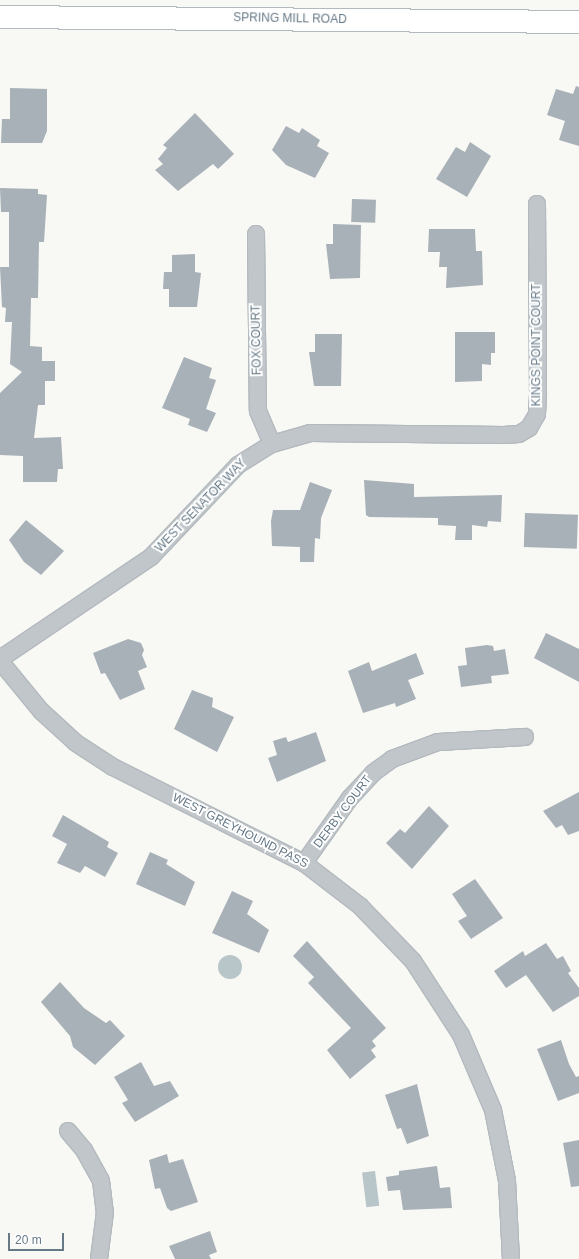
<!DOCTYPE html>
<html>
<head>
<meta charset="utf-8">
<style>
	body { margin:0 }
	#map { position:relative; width:579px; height:1259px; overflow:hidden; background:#f8f8f5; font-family:Arial,sans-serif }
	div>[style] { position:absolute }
	.water>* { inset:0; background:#b8c5c9; transform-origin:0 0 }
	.round { border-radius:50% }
	.building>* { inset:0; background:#a8b1b7; transform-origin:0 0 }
	.roads { filter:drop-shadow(1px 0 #b3babe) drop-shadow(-1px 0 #b3babe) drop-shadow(0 1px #b3babe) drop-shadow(0 -1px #b3babe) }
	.street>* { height:16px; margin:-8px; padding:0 8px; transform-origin:8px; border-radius:8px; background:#c1c6ca }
	.secondary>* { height:22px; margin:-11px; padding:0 11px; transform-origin:11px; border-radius:11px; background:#fff }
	span { translate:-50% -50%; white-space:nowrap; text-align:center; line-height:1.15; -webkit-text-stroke:4px #fff; paint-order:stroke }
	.street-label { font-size:12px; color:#667987 }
	.scale { position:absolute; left:8px; top:1233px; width:56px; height:18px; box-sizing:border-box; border:2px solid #667987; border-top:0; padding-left:5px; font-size:12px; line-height:14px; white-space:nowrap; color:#667987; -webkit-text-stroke:3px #fff; paint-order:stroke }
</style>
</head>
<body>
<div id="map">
	<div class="water">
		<div class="round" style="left:218px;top:955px;width:24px;height:24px"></div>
		<div style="left:375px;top:1171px;width:35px;height:13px;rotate:83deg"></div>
	</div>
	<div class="building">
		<div style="clip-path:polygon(576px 86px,579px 87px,579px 146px,559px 140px,565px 121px,547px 115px,556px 89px,573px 94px)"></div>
		<div style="clip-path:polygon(10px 88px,47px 89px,47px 131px,42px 143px,1px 143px,2px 119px,10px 119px)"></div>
		<div style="clip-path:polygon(195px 113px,234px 154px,218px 169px,213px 164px,178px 191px,155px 170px,163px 164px,158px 159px,167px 148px,163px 145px)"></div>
		<div style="clip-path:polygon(286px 126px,299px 133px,302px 128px,320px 140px,317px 146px,329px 153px,315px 178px,286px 165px,272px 150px)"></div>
		<div style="clip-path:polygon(470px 142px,491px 156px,467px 197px,436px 179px,456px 147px,465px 152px)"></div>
		<div style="clip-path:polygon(0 188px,38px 189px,38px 194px,47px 195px,44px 242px,39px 242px,38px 298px,31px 298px,30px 346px,42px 347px,42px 361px,55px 361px,55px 381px,45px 381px,45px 405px,38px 405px,34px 438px,61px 437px,63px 469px,58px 469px,57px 482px,23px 482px,23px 456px,0 455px,0 393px,22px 372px,10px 364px,12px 322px,5px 322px,6px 308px,2px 307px,0 267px,9px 267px,9px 212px,1px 212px)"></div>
		<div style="left:352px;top:199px;width:24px;height:23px;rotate:2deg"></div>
		<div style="clip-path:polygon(333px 224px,361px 225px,360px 278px,330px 279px,326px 244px,333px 244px)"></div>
		<div style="clip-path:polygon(429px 229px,475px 229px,476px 251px,482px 251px,483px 285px,446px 288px,447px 267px,439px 267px,440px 252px,428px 252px)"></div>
		<div style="clip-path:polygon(195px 254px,195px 272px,201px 273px,197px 307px,169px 307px,169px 289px,163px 289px,164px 272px,172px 272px,172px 255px)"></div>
		<div style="clip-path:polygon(455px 332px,495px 332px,495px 353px,491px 353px,491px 365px,482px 364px,482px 381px,455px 382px)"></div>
		<div style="clip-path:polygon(315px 334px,342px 334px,341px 386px,314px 386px,309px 352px,315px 352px)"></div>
		<div style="clip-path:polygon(184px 357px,212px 368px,209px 378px,216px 380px,206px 409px,216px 413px,207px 432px,188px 425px,190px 419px,162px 408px)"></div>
		<div style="clip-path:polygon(364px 480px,414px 484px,414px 497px,502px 495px,501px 522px,488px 521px,487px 527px,472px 525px,472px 540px,455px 540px,456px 526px,438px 525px,438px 518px,369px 517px,366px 515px)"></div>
		<div style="clip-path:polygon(310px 482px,332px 490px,321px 518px,320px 539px,315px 538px,314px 562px,300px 562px,300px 547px,272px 546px,271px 521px,273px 510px,300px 510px)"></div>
		<div style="left:525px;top:513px;width:53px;height:34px;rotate:2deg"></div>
		<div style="clip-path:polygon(26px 520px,64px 551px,41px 575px,24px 562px,9px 540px)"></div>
		<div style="clip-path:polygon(546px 633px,579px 649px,579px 682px,534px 658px)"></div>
		<div style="clip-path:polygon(128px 639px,141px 643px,144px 650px,142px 655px,147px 667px,138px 671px,145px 689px,120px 700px,105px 673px,101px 674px,93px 653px)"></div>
		<div style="clip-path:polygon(487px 645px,493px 646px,494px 651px,505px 649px,509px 674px,491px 676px,492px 683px,461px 687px,458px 666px,467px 665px,465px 648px)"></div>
		<div style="clip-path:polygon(416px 653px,424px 674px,408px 680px,416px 699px,396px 707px,395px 703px,363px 713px,348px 671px,369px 662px,372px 671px)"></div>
		<div style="clip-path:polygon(192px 690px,213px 698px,212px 707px,234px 717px,217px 752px,174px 729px)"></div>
		<div style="clip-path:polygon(316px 732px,326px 761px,277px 782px,268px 758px,277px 755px,273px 741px,286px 737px,288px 742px)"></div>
		<div style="clip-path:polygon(579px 792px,579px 831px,568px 835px,562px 825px,556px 828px,543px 811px)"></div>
		<div style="clip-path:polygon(429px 806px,449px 826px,412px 869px,386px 843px,400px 829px,405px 833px)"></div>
		<div style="clip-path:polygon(63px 815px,109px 842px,107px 847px,118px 853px,105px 877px,85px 866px,80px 873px,57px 863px,67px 844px,52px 836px)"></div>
		<div style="clip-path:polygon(150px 852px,168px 860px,166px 864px,195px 882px,185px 906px,136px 884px)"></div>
		<div style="clip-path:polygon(475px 879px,503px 918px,471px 939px,458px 921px,467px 916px,452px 894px)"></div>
		<div style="clip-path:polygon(232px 891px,253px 901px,247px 914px,269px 930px,259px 953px,212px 933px)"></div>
		<div style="clip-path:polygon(307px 941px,386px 1028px,372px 1041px,376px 1046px,371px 1050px,376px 1057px,350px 1079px,327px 1050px,351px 1028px,308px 983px,314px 977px,293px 956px)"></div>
		<div style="clip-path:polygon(546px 943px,557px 959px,563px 956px,571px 971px,568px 973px,579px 988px,579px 996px,553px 1012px,526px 975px,506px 988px,494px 971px,523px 951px,525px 956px)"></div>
		<div style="clip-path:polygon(60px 982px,84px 1008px,106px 1023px,110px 1020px,125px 1036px,95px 1065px,73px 1047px,70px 1036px,41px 1002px)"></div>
		<div style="clip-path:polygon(561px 1040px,569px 1064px,576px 1077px,579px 1076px,579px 1093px,558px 1101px,537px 1049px)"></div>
		<div style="clip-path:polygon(141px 1062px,154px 1086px,170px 1081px,179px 1096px,135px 1122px,122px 1103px,128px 1100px,114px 1077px)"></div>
		<div style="clip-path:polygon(417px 1084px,429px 1136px,407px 1144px,401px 1128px,397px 1129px,385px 1095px)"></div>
		<div style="clip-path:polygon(579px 1140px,579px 1186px,571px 1187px,563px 1143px)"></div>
		<div style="clip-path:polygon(167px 1154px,169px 1163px,183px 1159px,198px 1202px,171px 1211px,167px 1208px,160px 1188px,155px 1189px,149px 1160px)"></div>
		<div style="clip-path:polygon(437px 1166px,440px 1188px,450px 1187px,452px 1208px,403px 1210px,400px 1190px,388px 1191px,386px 1177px,399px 1175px,399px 1171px)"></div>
		<div style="clip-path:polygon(210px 1231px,217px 1252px,209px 1255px,211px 1259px,175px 1259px,169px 1246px)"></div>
	</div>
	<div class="roads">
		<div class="street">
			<div style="left:256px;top:234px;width:177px;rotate:89.4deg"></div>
			<div style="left:258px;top:411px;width:36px;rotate:67deg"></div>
			<div style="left:0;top:659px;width:182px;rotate:-34deg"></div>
			<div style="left:151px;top:557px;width:127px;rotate:-46.6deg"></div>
			<div style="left:238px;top:465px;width:40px;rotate:-32deg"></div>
			<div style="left:272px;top:444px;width:40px;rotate:-16deg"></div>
			<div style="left:310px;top:433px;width:194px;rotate:0.6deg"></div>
			<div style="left:504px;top:435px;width:15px;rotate:-4deg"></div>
			<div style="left:519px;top:434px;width:12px;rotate:-31deg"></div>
			<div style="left:529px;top:428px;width:16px;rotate:-60deg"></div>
			<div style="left:537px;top:414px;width:21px;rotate:-87deg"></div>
			<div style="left:538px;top:393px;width:189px;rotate:-90.3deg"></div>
			<div style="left:0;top:661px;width:65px;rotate:50.6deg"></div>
			<div style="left:41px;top:711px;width:47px;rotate:42.4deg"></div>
			<div style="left:76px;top:743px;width:44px;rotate:33deg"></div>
			<div style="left:113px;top:767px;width:214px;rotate:26.7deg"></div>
			<div style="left:304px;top:863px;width:71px;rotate:37.5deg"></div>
			<div style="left:360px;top:906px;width:76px;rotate:46.1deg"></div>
			<div style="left:413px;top:961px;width:88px;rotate:57deg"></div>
			<div style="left:461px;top:1035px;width:82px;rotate:66.9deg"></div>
			<div style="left:493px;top:1110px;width:72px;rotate:78.8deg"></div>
			<div style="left:507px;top:1181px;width:78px;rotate:87.1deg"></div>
			<div style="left:304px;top:863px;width:80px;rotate:-54.7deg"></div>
			<div style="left:350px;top:798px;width:34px;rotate:-47deg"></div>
			<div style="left:373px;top:773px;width:24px;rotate:-36deg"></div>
			<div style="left:392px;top:759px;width:49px;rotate:-20.3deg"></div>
			<div style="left:438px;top:742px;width:87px;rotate:-3.3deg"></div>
			<div style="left:68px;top:1131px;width:25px;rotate:50deg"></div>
			<div style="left:84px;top:1150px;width:35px;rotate:61deg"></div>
			<div style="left:101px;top:1181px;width:31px;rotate:83deg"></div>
			<div style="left:105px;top:1212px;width:47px;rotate:97.3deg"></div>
		</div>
		<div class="secondary">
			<div style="left:0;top:17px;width:579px;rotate:0.49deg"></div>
		</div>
	</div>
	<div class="street-label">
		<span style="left:290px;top:19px;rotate:1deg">SPRING MILL ROAD</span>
		<span style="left:257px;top:340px;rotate:-91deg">FOX COURT</span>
		<span style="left:537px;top:345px;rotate:-90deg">KINGS POINT COURT</span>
		<span style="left:201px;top:506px;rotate:-46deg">WEST SENATOR WAY</span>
		<span style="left:343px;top:812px;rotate:-53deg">DERBY COURT</span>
		<span style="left:240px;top:831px;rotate:27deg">WEST GREYHOUND PASS</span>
	</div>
	<div class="scale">20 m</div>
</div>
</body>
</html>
